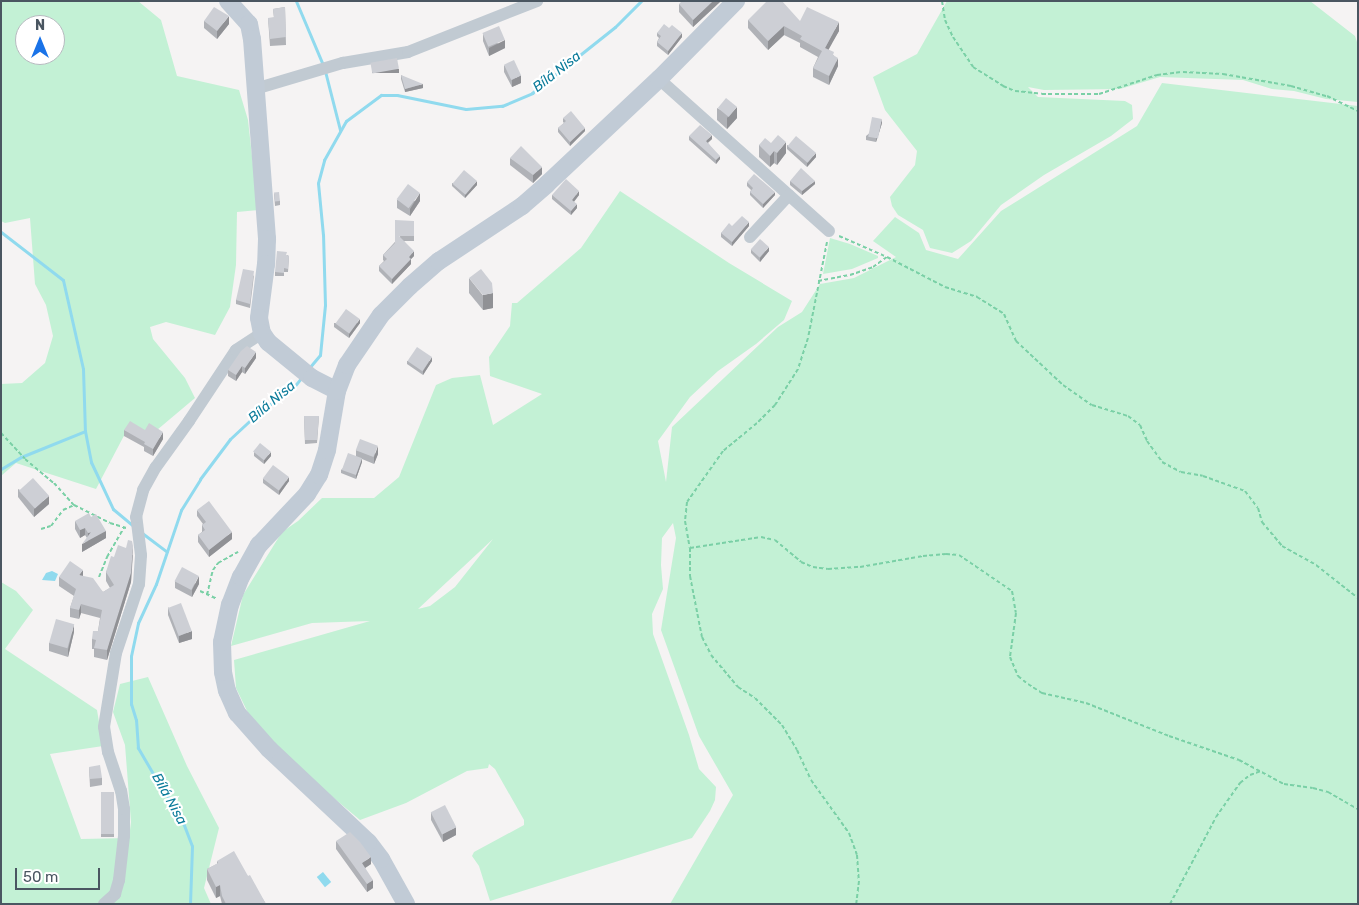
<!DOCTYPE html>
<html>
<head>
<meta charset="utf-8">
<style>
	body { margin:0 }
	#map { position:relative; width:1359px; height:905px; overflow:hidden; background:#f5f3f3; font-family:Rubik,sans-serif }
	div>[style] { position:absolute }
	.green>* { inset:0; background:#c3f1d5 }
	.water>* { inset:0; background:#90daee; transform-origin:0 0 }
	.stream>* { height:3px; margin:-1.5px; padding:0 1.5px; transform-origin:1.5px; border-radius:1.5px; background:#90daee }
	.path>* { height:2px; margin-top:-1px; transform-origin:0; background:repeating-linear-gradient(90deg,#7ad0a6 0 4px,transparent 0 6.5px) }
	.street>* { height:12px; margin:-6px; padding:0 6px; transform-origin:6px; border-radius:6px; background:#c1cad2 }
	.secondary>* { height:18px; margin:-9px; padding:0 9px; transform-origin:9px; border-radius:9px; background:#c1cbd6 }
	.wall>* { inset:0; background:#b0b2b7; transform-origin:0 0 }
	.shaded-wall>* { inset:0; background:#909195; transform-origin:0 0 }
	.building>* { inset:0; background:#cdcfd5; transform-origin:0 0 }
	span { translate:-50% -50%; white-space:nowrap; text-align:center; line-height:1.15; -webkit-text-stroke:4.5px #fff; paint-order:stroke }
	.water-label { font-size:14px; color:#0c7c9b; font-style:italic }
	.frame { position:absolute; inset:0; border:2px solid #4a5661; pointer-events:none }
	.north { position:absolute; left:15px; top:15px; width:50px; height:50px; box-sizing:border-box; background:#fff; border:1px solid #b7bbc0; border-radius:50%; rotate:0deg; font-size:14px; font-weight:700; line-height:20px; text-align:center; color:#4a5661 }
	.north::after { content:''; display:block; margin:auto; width:18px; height:22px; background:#1a73e8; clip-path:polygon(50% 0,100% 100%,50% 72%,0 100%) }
	.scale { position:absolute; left:15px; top:868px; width:85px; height:22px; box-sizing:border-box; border:2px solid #4a5661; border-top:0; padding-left:6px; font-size:15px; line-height:18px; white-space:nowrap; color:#4a5661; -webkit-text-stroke:4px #fff; paint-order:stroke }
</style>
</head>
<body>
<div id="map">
	<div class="green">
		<div style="clip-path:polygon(evenodd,1px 1px,138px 1px,161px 20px,177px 76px,239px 90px,248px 120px,258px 210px,237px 212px,236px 265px,230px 307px,215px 335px,166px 322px,150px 327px,153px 339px,185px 378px,195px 398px,157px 430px,141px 432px,128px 428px,96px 489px,16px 463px,1px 476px,1px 384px,22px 383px,45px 363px,53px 336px,46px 305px,35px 284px,30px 218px,5px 223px,1px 221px,1px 1px,25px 25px,55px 25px,55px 55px,25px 55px,25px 25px)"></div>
		<div style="clip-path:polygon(947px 1px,1310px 1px,1355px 36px,1358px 45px,1358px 102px,1326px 99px,1294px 91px,1272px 89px,1243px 80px,1160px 77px,1120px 89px,1044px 90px,1028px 87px,1038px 97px,1125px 101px,1132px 105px,1133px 119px,1111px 136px,1044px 175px,1001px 205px,971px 241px,960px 248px,952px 253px,930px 248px,923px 230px,898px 215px,892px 206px,890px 197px,915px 165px,917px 151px,885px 110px,873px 77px,917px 54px)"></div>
		<div style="clip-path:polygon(evenodd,1162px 83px,1358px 106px,1358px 904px,670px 904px,733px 795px,699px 736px,661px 630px,676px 538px,673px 523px,662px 538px,661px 565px,663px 589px,652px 614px,653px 634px,689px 735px,699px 769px,716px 787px,715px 800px,710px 811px,692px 838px,490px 901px,479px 866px,472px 856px,474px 852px,524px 825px,524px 820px,495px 769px,489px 764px,488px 768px,467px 771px,406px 803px,360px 820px,292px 763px,249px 715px,236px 688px,234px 660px,370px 621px,312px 623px,231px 646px,243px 595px,282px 532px,298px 521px,322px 498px,374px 498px,399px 477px,436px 385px,452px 378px,480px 375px,493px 425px,542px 394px,490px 376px,489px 357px,510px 326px,512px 303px,517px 303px,581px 248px,620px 191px,729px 263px,792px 301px,784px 320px,756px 344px,718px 371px,690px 397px,658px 441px,666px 482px,672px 427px,778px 327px,802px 312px,820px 284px,854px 278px,896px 257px,873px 241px,895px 217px,919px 233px,926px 250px,958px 259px,1001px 211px,1137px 126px,1162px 83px,493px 539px,455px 587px,430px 606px,418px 609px,493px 539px)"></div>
		<div style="clip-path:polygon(830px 238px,850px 244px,878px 256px,878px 258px,852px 269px,823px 274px)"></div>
		<div style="clip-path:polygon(1px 582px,16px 591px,33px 610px,5px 649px,97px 710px,103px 746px,50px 754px,81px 839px,129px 838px,131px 822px,125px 745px,113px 712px,120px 684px,148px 677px,187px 766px,219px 828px,204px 888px,211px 904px,1px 904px)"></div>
	</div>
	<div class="water">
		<div style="clip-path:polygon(52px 571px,58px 574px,55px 581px,42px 580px,46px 573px)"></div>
		<div style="left:323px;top:872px;width:13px;height:8px;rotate:51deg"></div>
	</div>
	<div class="stream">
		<div style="left:296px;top:1px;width:69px;rotate:67.1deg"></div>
		<div style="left:325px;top:71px;width:61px;rotate:75.7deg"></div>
		<div style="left:1px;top:232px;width:78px;rotate:37.7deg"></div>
		<div style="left:63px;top:280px;width:91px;rotate:77.3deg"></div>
		<div style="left:83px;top:369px;width:62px;rotate:88.2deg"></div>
		<div style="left:85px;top:431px;width:32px;rotate:79deg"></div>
		<div style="left:91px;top:462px;width:52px;rotate:64.9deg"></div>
		<div style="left:113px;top:509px;width:26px;rotate:40deg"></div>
		<div style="left:309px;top:368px;width:17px;rotate:-50deg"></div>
		<div style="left:320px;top:355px;width:50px;rotate:-84.3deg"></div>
		<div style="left:325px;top:305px;width:70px;rotate:-91.6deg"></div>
		<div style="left:323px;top:235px;width:52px;rotate:-95.5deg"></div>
		<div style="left:318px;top:183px;width:24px;rotate:-75deg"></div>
		<div style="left:324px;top:160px;width:45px;rotate:-60.6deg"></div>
		<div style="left:346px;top:121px;width:44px;rotate:-36.6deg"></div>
		<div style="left:381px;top:95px;width:16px"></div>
		<div style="left:397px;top:95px;width:70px;rotate:11.5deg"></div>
		<div style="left:466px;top:109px;width:36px;rotate:-5deg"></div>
		<div style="left:502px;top:106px;width:33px;rotate:-23deg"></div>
		<div style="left:532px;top:93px;width:106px;rotate:-38.5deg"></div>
		<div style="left:615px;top:27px;width:37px;rotate:-45deg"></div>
		<div style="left:1px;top:469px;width:23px;rotate:-31deg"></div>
		<div style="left:21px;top:457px;width:69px;rotate:-22.1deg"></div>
		<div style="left:142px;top:533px;width:31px;rotate:37deg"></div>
		<div style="left:190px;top:904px;width:58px;rotate:-88deg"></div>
		<div style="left:192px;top:846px;width:36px;rotate:-111deg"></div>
		<div style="left:179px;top:812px;width:29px;rotate:-126deg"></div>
		<div style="left:162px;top:789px;width:48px;rotate:-120.3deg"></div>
		<div style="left:138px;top:748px;width:28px;rotate:-94deg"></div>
		<div style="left:136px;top:720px;width:17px;rotate:-107deg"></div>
		<div style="left:131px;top:704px;width:48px;rotate:-90deg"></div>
		<div style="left:131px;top:656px;width:34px;rotate:-78deg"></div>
		<div style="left:138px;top:623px;width:43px;rotate:-65.2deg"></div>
		<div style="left:156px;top:584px;width:78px;rotate:-71.3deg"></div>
		<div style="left:181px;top:510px;width:36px;rotate:-58deg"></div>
		<div style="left:200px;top:479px;width:50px;rotate:-53.1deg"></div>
		<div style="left:230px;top:439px;width:40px;rotate:-43deg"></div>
		<div style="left:259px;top:412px;width:42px;rotate:-35.2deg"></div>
		<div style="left:293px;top:388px;width:14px;rotate:-51deg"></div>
	</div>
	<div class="path">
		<div style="left:942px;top:1px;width:19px;rotate:81deg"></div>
		<div style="left:945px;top:20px;width:19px;rotate:65deg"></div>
		<div style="left:953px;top:37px;width:36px;rotate:56deg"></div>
		<div style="left:973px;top:67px;width:36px;rotate:32deg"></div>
		<div style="left:1003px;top:86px;width:13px;rotate:23deg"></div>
		<div style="left:1015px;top:91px;width:27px;rotate:6deg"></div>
		<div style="left:1042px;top:94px;width:57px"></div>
		<div style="left:1099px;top:94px;width:61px;rotate:-18.1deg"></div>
		<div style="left:1157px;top:75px;width:26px;rotate:-7deg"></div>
		<div style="left:1183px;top:72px;width:40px;rotate:2.9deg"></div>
		<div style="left:1223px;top:74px;width:69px;rotate:10deg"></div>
		<div style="left:1291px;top:86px;width:37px;rotate:16deg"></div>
		<div style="left:1327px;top:96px;width:34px;rotate:26deg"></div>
		<div style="left:839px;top:236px;width:52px;rotate:23.6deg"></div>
		<div style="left:887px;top:257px;width:65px;rotate:27.3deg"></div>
		<div style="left:945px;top:287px;width:34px;rotate:17deg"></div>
		<div style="left:977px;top:297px;width:32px;rotate:32deg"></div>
		<div style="left:1004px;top:314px;width:30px;rotate:66deg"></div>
		<div style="left:1016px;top:341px;width:64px;rotate:43.1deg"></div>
		<div style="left:1063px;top:385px;width:35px;rotate:35deg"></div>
		<div style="left:1092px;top:405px;width:38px;rotate:17deg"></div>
		<div style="left:1128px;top:416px;width:15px;rotate:37deg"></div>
		<div style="left:1140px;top:425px;width:17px;rotate:66deg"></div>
		<div style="left:1147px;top:441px;width:26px;rotate:54deg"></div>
		<div style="left:1162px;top:462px;width:21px;rotate:28deg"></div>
		<div style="left:1181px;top:472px;width:22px;rotate:10deg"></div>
		<div style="left:1203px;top:476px;width:45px;rotate:19.7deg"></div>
		<div style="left:1245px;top:491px;width:21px;rotate:53deg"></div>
		<div style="left:1258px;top:508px;width:15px;rotate:74deg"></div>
		<div style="left:1262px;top:522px;width:31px;rotate:50deg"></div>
		<div style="left:1282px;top:546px;width:39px;rotate:29deg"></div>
		<div style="left:1316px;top:565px;width:53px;rotate:38.2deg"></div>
		<div style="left:827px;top:242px;width:98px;rotate:101.2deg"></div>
		<div style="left:808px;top:338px;width:33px;rotate:108deg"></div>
		<div style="left:798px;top:369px;width:43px;rotate:122.6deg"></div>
		<div style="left:775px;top:405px;width:25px;rotate:135deg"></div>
		<div style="left:757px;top:423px;width:44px;rotate:140.5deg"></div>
		<div style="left:723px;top:451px;width:62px;rotate:125.2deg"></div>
		<div style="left:687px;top:502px;width:19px;rotate:96deg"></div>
		<div style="left:685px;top:521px;width:27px;rotate:80deg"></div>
		<div style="left:690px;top:548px;width:28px;rotate:90deg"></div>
		<div style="left:690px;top:576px;width:62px;rotate:78.9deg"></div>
		<div style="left:702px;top:637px;width:20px;rotate:63deg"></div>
		<div style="left:711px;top:655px;width:42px;rotate:49.8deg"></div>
		<div style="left:738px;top:687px;width:20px;rotate:33deg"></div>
		<div style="left:755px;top:698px;width:38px;rotate:45deg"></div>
		<div style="left:782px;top:725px;width:29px;rotate:59deg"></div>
		<div style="left:797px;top:750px;width:33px;rotate:65deg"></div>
		<div style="left:811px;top:780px;width:65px;rotate:54.4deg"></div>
		<div style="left:849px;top:833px;width:23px;rotate:70deg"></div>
		<div style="left:857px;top:855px;width:26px;rotate:86deg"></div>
		<div style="left:859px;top:881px;width:23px;rotate:97deg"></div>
		<div style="left:818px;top:281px;width:33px;rotate:-11deg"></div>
		<div style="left:850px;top:275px;width:24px;rotate:-19deg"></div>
		<div style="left:873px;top:267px;width:17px;rotate:-36deg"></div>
		<div style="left:1px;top:433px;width:35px;rotate:47deg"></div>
		<div style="left:25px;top:459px;width:38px;rotate:40deg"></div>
		<div style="left:54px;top:483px;width:30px;rotate:48deg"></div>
		<div style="left:74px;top:505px;width:40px;rotate:26.6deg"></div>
		<div style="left:110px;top:523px;width:17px;rotate:17deg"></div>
		<div style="left:41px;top:529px;width:10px;rotate:-17deg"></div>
		<div style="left:51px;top:526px;width:20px;rotate:-53deg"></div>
		<div style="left:63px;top:510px;width:12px;rotate:-24deg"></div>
		<div style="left:690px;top:548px;width:72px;rotate:-8.8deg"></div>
		<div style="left:761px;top:537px;width:14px;rotate:12deg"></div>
		<div style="left:775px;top:540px;width:34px;rotate:40deg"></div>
		<div style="left:801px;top:562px;width:13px;rotate:23deg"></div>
		<div style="left:813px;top:567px;width:15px;rotate:8deg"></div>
		<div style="left:828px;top:569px;width:32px;rotate:-4deg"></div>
		<div style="left:860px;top:567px;width:64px;rotate:-9.9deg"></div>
		<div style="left:923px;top:556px;width:23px;rotate:-5deg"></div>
		<div style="left:946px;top:554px;width:13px;rotate:4deg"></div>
		<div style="left:959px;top:555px;width:64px;rotate:34.2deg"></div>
		<div style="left:1012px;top:591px;width:22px;rotate:80deg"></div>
		<div style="left:1016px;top:613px;width:44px;rotate:97.8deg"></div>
		<div style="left:1010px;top:657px;width:21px;rotate:67deg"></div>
		<div style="left:1018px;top:676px;width:13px;rotate:39deg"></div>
		<div style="left:1028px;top:684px;width:17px;rotate:33deg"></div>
		<div style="left:1042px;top:693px;width:45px;rotate:12.8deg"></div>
		<div style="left:1086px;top:703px;width:89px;rotate:21.7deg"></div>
		<div style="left:1169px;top:736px;width:74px;rotate:18.9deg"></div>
		<div style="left:1239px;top:760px;width:51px;rotate:28.1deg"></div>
		<div style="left:1284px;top:784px;width:29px;rotate:8deg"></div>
		<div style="left:1313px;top:788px;width:16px;rotate:15deg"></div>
		<div style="left:1328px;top:792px;width:34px;rotate:30deg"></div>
		<div style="left:99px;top:577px;width:22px;rotate:-68deg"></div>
		<div style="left:107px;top:557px;width:34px;rotate:-60deg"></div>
		<div style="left:200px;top:591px;width:19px;rotate:25deg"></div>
		<div style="left:207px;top:595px;width:26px;rotate:-77deg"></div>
		<div style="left:213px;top:570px;width:9px;rotate:-54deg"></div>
		<div style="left:218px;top:563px;width:23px;rotate:-29deg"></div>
		<div style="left:1170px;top:904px;width:98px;rotate:-62.1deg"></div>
		<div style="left:1216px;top:817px;width:42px;rotate:-54.8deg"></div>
		<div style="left:1240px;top:783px;width:13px;rotate:-39deg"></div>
		<div style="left:1250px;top:775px;width:12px;rotate:-20deg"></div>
	</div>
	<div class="street">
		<div style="left:659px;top:79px;width:228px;rotate:41.8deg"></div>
		<div style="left:255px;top:89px;width:92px;rotate:-16.5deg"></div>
		<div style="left:343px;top:63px;width:66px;rotate:-9.6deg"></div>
		<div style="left:408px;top:52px;width:139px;rotate:-21.6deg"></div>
		<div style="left:750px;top:237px;width:57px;rotate:-47.1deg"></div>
		<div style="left:104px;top:904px;width:15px;rotate:-42deg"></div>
		<div style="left:115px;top:894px;width:15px;rotate:-74deg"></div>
		<div style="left:119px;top:880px;width:44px;rotate:-83.5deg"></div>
		<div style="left:124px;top:836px;width:27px;rotate:-90deg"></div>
		<div style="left:124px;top:809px;width:18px;rotate:-99deg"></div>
		<div style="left:121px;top:791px;width:41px;rotate:-108.4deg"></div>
		<div style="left:108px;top:752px;width:25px;rotate:-99deg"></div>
		<div style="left:104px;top:727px;width:75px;rotate:-80.8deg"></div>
		<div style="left:116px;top:653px;width:73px;rotate:-71.6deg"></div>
		<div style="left:139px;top:584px;width:29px;rotate:-86deg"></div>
		<div style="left:141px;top:555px;width:38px;rotate:-97deg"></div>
		<div style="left:136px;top:517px;width:28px;rotate:-75deg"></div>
		<div style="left:143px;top:490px;width:26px;rotate:-61deg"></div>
		<div style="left:156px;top:467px;width:57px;rotate:-54.3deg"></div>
		<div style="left:189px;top:421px;width:85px;rotate:-56.5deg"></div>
		<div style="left:236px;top:350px;width:31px;rotate:-33deg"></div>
	</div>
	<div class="secondary">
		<div style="left:228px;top:1px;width:31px;rotate:48deg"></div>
		<div style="left:249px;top:24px;width:15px;rotate:79deg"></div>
		<div style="left:252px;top:39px;width:201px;rotate:85.7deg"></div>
		<div style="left:267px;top:239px;width:25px;rotate:92deg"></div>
		<div style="left:266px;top:264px;width:54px;rotate:97.4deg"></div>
		<div style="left:259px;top:318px;width:15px;rotate:79deg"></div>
		<div style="left:262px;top:333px;width:11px;rotate:56deg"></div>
		<div style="left:268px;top:342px;width:57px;rotate:39.3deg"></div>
		<div style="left:312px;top:378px;width:28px;rotate:27deg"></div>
		<div style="left:406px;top:904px;width:51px;rotate:-119.1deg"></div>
		<div style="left:381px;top:859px;width:21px;rotate:-127deg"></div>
		<div style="left:368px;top:842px;width:136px;rotate:-136.8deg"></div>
		<div style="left:269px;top:749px;width:48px;rotate:-131.6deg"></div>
		<div style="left:237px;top:713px;width:24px;rotate:-114deg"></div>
		<div style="left:227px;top:691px;width:19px;rotate:-102deg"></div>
		<div style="left:223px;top:672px;width:30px;rotate:-92deg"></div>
		<div style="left:222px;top:642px;width:38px;rotate:-78deg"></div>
		<div style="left:230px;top:605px;width:30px;rotate:-69deg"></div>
		<div style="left:241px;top:577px;width:37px;rotate:-61deg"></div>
		<div style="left:259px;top:545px;width:70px;rotate:-46.7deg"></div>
		<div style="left:307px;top:494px;width:22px;rotate:-58deg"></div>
		<div style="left:319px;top:475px;width:26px;rotate:-72deg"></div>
		<div style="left:327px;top:450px;width:60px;rotate:-80.4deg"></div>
		<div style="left:337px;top:391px;width:28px;rotate:-69deg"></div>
		<div style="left:347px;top:365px;width:60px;rotate:-55.8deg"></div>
		<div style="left:381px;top:315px;width:41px;rotate:-45deg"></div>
		<div style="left:410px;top:286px;width:38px;rotate:-41deg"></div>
		<div style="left:439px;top:261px;width:100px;rotate:-33.5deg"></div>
		<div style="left:522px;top:206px;width:33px;rotate:-41deg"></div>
		<div style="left:547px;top:184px;width:154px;rotate:-43.2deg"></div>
		<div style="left:659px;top:79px;width:110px;rotate:-45.4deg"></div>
	</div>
	<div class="wall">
		<div style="clip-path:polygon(721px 1px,693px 27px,679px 12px,679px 4px)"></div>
		<div style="clip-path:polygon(285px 7px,286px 45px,270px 46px,268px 18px,274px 18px,273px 9px)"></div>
		<div style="clip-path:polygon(748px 20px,800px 21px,839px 31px,828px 49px,834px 56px,838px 66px,829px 85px,813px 77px,813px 68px,818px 57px,800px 47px,800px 43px,784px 35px,768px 50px,748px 28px)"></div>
		<div style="clip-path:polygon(204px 21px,229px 24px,217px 39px,204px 28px)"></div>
		<div style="clip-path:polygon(669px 28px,682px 37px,668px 55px,657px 46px,657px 42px,659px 38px,657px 36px,657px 33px)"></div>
		<div style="clip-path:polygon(483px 34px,505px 48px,489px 56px,483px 41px)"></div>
		<div style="clip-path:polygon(504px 65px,521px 83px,512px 87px,504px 72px)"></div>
		<div style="clip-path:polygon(401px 75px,423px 88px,405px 92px,401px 79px)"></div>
		<div style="clip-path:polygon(717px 108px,737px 118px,727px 129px,717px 120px)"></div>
		<div style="clip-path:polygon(563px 118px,585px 131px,570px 146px,558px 132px,558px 128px,564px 123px,563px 122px)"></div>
		<div style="clip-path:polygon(882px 123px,876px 142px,866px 140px,866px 136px)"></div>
		<div style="clip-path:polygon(689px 136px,712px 139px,708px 143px,720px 159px,716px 164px,689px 140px)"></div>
		<div style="clip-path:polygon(771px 143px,786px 153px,777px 165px,774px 163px,770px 167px,759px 157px,759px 145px)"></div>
		<div style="clip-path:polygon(787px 145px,816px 157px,807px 167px,787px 149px)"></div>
		<div style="clip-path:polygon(510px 158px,542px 174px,533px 183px,510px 165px)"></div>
		<div style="clip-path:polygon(790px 181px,815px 184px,802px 195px,790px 185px)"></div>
		<div style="clip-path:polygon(747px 182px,775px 195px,763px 208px,750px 195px,750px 192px,751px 190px,747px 186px)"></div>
		<div style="clip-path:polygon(452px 183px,477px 185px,465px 198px,452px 186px)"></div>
		<div style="clip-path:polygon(274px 193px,280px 201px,280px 205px,275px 206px)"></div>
		<div style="clip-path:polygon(552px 195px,579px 195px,574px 202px,577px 208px,571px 215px,552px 199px)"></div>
		<div style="clip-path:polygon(397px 200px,420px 201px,410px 216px,397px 208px)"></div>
		<div style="clip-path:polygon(414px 221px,414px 241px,404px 241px,414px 256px,411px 259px,411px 264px,392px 284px,379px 271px,379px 266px,384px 261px,383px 260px,383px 255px)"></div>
		<div style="clip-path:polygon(732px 226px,749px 226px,732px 246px,721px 237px,721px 233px)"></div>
		<div style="clip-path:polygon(751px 250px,769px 251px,760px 262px,751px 253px)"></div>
		<div style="clip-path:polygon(287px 255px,289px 256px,288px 272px,284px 272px,284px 276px,275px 276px,275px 272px)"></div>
		<div style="clip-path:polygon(254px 275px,250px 308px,236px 304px,236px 300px)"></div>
		<div style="clip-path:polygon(469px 278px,493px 308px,483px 310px,469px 293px)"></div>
		<div style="clip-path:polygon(334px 323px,360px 323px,349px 338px,334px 327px)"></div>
		<div style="clip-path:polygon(256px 358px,245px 374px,242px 372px,236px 381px,228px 376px,228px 370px)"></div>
		<div style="clip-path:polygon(407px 361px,432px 361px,423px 375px,407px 364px)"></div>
		<div style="clip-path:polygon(304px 416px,319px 416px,317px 443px,305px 444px)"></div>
		<div style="clip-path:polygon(124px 430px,163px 439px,153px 456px,144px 451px,144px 447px,124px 436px)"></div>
		<div style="clip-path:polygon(356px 450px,378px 454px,374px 464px,362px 459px,362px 462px,356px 479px,341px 473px,341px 470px,356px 456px)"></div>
		<div style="clip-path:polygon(254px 452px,271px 456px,264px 464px,254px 456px)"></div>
		<div style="clip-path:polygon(263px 479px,289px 481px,279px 495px,263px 483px)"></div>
		<div style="clip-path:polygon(18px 489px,49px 504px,34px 517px,18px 497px)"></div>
		<div style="clip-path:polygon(197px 510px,232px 539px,209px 557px,198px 542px,198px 535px,202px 532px,202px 525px,203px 524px,197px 516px)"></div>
		<div style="clip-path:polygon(75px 521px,106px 538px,82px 552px,87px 538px,85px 535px,80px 538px,75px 529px)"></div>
		<div style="clip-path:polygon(133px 555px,131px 582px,107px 660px,94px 657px,94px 649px,92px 649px,92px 639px,98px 631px,100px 618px,81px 613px,79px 619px,70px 617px,70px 608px,74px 596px,59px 586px,59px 577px,83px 576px,103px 592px,110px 588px,106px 581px,106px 572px,114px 557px)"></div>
		<div style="clip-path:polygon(175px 581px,199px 584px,192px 597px,175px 588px)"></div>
		<div style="clip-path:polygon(168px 607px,192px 639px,179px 643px,168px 615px)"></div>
		<div style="clip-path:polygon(74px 632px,68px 657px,49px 651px,49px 643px)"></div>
		<div style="clip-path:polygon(89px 767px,102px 778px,102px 785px,90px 787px)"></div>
		<div style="left:101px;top:792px;width:13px;height:45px"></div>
		<div style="clip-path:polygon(431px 812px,456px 835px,443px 842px,431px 820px)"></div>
		<div style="clip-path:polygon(336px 841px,371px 864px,365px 868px,373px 888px,367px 892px,336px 849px)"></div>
		<div style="clip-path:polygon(217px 861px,248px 876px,266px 904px,222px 904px,220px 896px,216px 898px,207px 880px,207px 869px,217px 864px)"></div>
	</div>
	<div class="shaded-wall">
		<div style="clip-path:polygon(713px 1px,721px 1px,693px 27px,693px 20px)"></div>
		<div style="clip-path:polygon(229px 16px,229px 24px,217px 39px,217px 31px)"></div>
		<div style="clip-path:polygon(839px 22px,839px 31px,825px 56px,825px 48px)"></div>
		<div style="clip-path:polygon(784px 26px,784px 35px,768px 50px,768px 41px)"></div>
		<div style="clip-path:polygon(682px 33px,682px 37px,668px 55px,668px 51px)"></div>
		<div style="clip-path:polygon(505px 40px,505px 48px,489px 56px,489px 48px)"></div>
		<div style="clip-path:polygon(838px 58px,838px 66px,829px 85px,829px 76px)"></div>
		<div style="left:399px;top:69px;width:4px;height:27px;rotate:90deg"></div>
		<div style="clip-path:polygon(521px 75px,521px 83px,512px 87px,512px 80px)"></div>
		<div style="clip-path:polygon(423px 84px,423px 88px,405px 92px,405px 89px)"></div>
		<div style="clip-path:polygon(737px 107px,737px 118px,727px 129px,727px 118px)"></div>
		<div style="clip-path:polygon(882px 119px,882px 123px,876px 142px,876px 138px)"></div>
		<div style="clip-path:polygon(585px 128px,585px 131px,570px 146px,570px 142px)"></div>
		<div style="clip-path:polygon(712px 135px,712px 139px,706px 144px,706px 141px)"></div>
		<div style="clip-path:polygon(786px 142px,786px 153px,777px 165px,777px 153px)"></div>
		<div style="clip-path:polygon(774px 151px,774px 163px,770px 167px,770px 156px)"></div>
		<div style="clip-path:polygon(816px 153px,816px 157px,807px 167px,807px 163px)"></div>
		<div style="clip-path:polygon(720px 156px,720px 159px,716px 164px,716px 160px)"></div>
		<div style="clip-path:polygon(542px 167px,542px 174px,533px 183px,533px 175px)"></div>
		<div style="clip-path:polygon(477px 181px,477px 185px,465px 198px,465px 194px)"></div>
		<div style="clip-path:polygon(815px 181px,815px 184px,802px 195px,802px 191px)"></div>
		<div style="clip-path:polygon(579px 191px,579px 195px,572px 204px,572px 200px)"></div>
		<div style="clip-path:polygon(775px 192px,775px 195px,763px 208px,763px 204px)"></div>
		<div style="clip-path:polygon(420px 193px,420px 201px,410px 216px,410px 209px)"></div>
		<div style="clip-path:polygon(577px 204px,577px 208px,571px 215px,571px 211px)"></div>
		<div style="clip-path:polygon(749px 222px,749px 226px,732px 246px,732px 242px)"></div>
		<div style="clip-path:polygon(769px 247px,769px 251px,760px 262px,760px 258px)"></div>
		<div style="clip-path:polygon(414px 251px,414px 256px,411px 259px,411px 264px,392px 284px,392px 279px,409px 257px)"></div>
		<div style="clip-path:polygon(493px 293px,493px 308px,483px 310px,483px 295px)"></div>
		<div style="clip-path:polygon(360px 319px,360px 323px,349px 338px,349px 334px)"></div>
		<div style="clip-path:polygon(256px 352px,256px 358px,245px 374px,245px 368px)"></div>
		<div style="clip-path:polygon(432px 357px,432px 361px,423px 375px,423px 371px)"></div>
		<div style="clip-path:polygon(242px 366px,242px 372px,236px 381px,236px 375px)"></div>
		<div style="clip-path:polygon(163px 432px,163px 439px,153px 456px,153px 449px)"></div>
		<div style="clip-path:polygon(378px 446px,378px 454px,374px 464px,374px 457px)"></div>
		<div style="clip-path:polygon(271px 452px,271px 456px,264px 464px,264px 460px)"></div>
		<div style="clip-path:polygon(362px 458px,362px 462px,356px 479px,356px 475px)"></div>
		<div style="clip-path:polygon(289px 477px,289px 481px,279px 495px,279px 491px)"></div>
		<div style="clip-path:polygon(49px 496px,49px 504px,34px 517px,34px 509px)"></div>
		<div style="clip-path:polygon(85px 528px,85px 535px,80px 538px,80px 530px)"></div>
		<div style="clip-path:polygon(106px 531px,106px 538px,82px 552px,82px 544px,88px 541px,88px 533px)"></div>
		<div style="clip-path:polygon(232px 532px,232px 539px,209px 557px,209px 550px)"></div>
		<div style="clip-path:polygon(133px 546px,131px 582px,107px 660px,107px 650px)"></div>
		<div style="clip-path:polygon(83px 570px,83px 579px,79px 575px)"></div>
		<div style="clip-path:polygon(199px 576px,199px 584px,192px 597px,192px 590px)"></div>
		<div style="clip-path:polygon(81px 604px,81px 613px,79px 619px,79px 610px)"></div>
		<div style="clip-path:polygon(74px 624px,74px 632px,68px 657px,68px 650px)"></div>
		<div style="clip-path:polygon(192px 631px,192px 639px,179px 643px,179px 636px)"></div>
		<div style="clip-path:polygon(456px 827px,456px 835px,443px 842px,443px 834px)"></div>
		<div style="clip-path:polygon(371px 857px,371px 864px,362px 870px,362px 863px)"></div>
		<div style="clip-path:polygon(373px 880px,373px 888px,367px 892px,367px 884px)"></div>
		<div style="clip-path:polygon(220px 885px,220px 896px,216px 898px,216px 887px)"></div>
	</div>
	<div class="building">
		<div style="clip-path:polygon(682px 1px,713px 1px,693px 20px,679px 4px)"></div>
		<div style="clip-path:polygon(767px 1px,782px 1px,800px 21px,807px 7px,839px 22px,825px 48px,834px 52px,833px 55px,838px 58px,829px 76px,813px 68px,822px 51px,800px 39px,802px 36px,784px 26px,768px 41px,748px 20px)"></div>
		<div style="clip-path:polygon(214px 7px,229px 16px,217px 31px,204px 21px)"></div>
		<div style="clip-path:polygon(285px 7px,286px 37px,270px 39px,268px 18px,274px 17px,273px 9px)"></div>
		<div style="clip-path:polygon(664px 24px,669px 28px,672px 25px,682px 33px,668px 51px,657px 42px,661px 36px,657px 33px)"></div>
		<div style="left:499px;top:26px;width:15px;height:18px;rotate:67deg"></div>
		<div style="left:397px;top:58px;width:11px;height:27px;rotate:80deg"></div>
		<div style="left:514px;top:60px;width:17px;height:11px;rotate:65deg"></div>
		<div style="clip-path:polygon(401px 75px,423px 84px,405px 89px)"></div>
		<div style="left:726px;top:98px;width:14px;height:13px;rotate:39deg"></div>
		<div style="clip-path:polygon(571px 111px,585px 128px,570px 142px,558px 128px,566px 121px,563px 118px)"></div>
		<div style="left:872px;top:117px;width:10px;height:20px;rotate:11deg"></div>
		<div style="clip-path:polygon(700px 125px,712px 135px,706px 141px,720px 156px,716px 160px,689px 136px)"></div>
		<div style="clip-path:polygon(778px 135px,786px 142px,777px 153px,774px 151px,770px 156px,759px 145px,765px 138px,771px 143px)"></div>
		<div style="left:796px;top:136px;width:26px;height:13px;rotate:40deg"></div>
		<div style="clip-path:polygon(521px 146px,542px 167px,533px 175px,510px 158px)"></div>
		<div style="clip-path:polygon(801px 168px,815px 181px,802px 191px,790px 181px)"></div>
		<div style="left:464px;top:170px;width:17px;height:18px;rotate:40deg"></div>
		<div style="clip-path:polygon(754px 174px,775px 192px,763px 204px,750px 192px,753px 188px,747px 182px)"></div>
		<div style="clip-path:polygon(566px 179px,579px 191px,572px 200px,577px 204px,571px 211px,552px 195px)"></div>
		<div style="left:408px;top:184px;width:15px;height:19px;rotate:37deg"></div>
		<div style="left:279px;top:192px;width:9px;height:5px;rotate:84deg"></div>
		<div style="clip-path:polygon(742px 216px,749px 222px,732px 242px,721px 233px,729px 223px,732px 226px)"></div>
		<div style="clip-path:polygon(395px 220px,414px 221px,414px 236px,399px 236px,414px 251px,409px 257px,411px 259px,392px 279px,379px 266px,387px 259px,383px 255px,395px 243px)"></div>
		<div style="left:760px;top:239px;width:12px;height:14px;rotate:42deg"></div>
		<div style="clip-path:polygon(277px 251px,287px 252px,286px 255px,289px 256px,288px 269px,284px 268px,284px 273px,275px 272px)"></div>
		<div style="clip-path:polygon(243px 269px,254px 271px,250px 304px,236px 300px)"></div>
		<div style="clip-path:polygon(481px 269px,492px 283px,493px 293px,483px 295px,469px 278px)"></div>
		<div style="left:346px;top:309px;width:17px;height:18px;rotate:36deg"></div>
		<div style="clip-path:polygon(247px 346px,256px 352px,245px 368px,242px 366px,236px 375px,228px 370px,241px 351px)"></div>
		<div style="left:417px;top:347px;width:18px;height:17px;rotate:34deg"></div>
		<div style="clip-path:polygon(304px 416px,319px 416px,317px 440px,305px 440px)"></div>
		<div style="clip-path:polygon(130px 421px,145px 430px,149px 423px,163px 432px,153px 449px,144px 444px,145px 442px,124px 430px)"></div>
		<div style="left:360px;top:439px;width:19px;height:12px;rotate:21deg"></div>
		<div style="left:260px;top:443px;width:14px;height:11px;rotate:39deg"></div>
		<div style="left:348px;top:453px;width:15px;height:18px;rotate:20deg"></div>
		<div style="left:273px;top:465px;width:20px;height:17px;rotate:37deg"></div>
		<div style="left:33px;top:478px;width:24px;height:19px;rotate:48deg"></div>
		<div style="clip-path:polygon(209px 501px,232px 532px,209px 550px,198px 535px,205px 530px,202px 525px,206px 522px,197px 510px)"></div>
		<div style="clip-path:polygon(89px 513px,91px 517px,96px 514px,106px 531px,82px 544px,91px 532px,88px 533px,85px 528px,80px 530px,75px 521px)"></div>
		<div style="clip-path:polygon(128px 540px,132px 541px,133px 546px,131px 573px,107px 650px,94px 648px,96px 640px,92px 639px,93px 631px,98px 631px,102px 610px,81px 604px,79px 610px,70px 608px,76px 589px,59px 577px,70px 561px,83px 570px,79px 575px,93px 578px,103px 592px,114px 585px,106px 572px,111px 556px,114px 557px,118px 545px,126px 548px)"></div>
		<div style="left:182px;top:567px;width:19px;height:16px;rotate:28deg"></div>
		<div style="left:181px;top:603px;width:30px;height:14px;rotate:69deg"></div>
		<div style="left:56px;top:619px;width:19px;height:25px;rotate:16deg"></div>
		<div style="clip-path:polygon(100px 765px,102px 778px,90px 779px,89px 767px)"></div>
		<div style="left:101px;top:792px;width:13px;height:42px"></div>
		<div style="left:445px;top:805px;width:25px;height:16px;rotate:63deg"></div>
		<div style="clip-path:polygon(350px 832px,360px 842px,371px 857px,362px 863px,373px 880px,367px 884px,336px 841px)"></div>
		<div style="clip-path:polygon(234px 851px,248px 876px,250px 875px,266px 904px,226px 904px,222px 896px,220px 885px,216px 887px,207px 869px,218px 863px,217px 861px)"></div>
	</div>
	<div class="water-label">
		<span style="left:557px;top:72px;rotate:-38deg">Bílá Nisa</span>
		<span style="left:272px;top:402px;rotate:-40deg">Bílá Nisa</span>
		<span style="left:169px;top:799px;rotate:61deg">Bílá Nisa</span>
	</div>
	<div class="frame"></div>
	<div class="north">N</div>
	<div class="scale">50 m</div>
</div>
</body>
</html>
